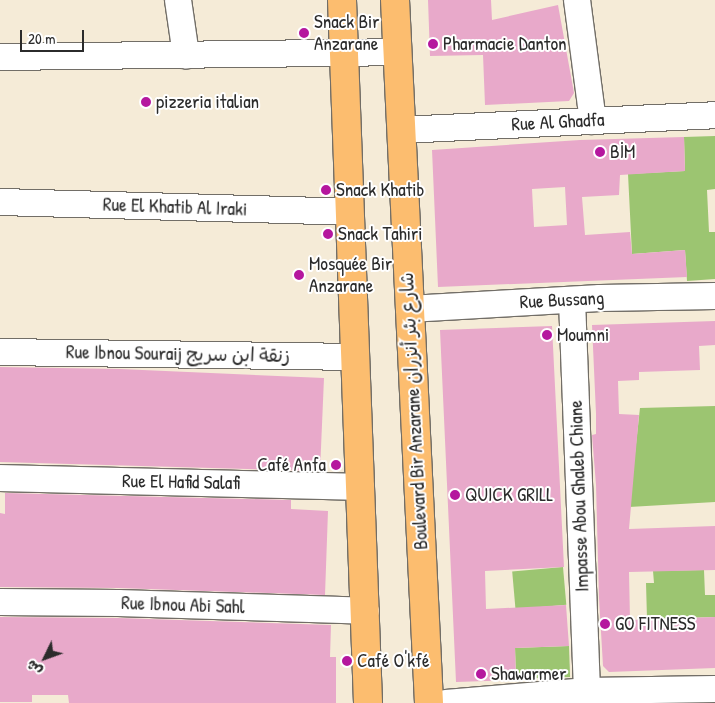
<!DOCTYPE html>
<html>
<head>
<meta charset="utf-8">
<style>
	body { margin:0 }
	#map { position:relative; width:715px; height:703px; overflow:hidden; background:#f5ebd7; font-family:"Patrick Hand","Playpen Sans Arabic",sans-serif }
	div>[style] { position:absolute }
	.green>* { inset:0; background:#9cc571; transform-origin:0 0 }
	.building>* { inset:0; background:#e8a9ca }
	.roads { filter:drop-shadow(1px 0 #726e67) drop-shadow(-1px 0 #726e67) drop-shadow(0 1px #726e67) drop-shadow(0 -1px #726e67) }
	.minor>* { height:26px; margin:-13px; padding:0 13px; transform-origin:13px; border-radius:13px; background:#fff }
	.major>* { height:28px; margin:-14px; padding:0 14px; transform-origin:14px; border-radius:14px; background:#fcbd6f }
	.dots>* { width:14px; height:14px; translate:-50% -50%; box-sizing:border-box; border:2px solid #fff; border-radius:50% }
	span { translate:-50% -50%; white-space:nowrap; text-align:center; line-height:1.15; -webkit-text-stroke:4px #fff; paint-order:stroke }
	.poi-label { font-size:19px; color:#2b2b2b }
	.left { translate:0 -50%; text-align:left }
	.right { translate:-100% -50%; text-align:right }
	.street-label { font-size:19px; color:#2b2b2b }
	.north { position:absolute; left:20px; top:633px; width:50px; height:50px; -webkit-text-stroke:4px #fff; paint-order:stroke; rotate:228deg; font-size:14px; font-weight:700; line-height:20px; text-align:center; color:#2b2b2b }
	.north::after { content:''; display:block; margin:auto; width:18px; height:22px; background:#2b2b2b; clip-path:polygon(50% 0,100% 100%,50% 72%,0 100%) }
	.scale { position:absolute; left:20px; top:30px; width:64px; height:22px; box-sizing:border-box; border:2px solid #2b2b2b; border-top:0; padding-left:6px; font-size:15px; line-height:18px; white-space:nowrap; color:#2b2b2b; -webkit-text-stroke:4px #fff; paint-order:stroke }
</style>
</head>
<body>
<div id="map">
	<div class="green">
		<div style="clip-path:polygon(715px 136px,715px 189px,707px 190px,709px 232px,715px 232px,715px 279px,687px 281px,685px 250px,632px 254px,628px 174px,685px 171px,684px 137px)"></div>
		<div style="clip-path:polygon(715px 406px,715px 502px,629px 507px,640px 408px)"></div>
		<div style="left:563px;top:567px;width:38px;height:51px;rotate:85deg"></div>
		<div style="clip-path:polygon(704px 570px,705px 595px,715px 595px,715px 617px,647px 619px,646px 583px,654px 583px,653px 571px)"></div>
		<div style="left:569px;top:646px;width:31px;height:54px;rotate:88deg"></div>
	</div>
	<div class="building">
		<div style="clip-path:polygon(428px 0,491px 0,492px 20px,558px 5px,574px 93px,569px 101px,485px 105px,483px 55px,430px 56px)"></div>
		<div style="clip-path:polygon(evenodd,684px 137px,685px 171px,620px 175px,619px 195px,582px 197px,585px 235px,630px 232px,632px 254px,685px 250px,687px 277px,438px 287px,432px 150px,580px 140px,684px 137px,565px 187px,567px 225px,534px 227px,532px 189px,565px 187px)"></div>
		<div style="clip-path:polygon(715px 321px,715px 345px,699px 346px,700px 370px,639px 372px,639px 380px,618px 381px,619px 414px,639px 415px,629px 529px,715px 526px,715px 570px,629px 572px,630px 620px,715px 617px,715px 668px,609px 672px,603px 666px,599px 598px,596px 485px,592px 435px,596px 434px,596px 414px,592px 325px)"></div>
		<div style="clip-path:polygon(552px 326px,564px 567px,485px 571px,486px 609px,566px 605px,569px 646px,515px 648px,516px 680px,456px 682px,440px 330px)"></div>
		<div style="clip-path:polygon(0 367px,120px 369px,324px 378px,320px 471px,0 462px)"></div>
		<div style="clip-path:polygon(5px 493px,291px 500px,291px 509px,328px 511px,325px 595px,118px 588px,0 587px,0 513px,5px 514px)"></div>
		<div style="clip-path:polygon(0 617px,118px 618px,331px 625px,330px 657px,336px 657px,336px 703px,69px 703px,68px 695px,32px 695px,32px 702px,0 702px)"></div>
	</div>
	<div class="roads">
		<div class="minor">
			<div style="left:178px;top:0;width:56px;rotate:81.7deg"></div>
			<div style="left:577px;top:0;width:122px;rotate:82.5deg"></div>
			<div style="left:0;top:57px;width:397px;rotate:-0.7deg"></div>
			<div style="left:401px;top:130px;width:314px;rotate:-2.7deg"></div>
			<div style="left:0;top:202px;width:350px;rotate:1.6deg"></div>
			<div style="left:572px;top:300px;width:391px;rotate:87.8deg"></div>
			<div style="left:409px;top:309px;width:191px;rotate:-3.3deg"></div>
			<div style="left:600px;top:298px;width:115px;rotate:-1deg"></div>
			<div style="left:0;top:352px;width:356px;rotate:0.8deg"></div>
			<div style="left:0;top:478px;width:361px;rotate:1.4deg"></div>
			<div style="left:0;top:602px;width:118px;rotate:0.5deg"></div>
			<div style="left:118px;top:603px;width:248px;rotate:1.8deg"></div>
			<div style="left:446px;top:703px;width:142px;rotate:-4.9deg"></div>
			<div style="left:587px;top:691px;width:128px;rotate:-0.9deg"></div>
		</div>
		<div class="major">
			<div style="left:342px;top:0;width:703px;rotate:87.88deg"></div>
			<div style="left:395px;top:0;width:704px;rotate:87.23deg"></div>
		</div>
	</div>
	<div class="dots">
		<div style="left:304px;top:33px;background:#b5179e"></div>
		<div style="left:433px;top:44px;background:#b5179e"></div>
		<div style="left:146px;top:102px;background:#b5179e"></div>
		<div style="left:600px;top:152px;background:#b5179e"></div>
		<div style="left:326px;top:190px;background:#b5179e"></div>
		<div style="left:328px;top:234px;background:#b5179e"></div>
		<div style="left:299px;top:275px;background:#b5179e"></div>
		<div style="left:547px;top:335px;background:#b5179e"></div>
		<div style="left:336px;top:465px;background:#b5179e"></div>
		<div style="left:455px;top:495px;background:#b5179e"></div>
		<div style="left:605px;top:624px;background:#b5179e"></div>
		<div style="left:347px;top:661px;background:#b5179e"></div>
		<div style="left:481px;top:674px;background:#b5179e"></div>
	</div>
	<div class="poi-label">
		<span class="left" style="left:314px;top:33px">Snack Bir<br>Anzarane</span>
		<span class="left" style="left:443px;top:44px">Pharmacie Danton</span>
		<span class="left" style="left:156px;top:102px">pizzeria italian</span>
		<span class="left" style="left:610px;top:152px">BİM</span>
		<span class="left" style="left:336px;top:190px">Snack Khatib</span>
		<span class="left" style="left:338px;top:234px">Snack Tahiri</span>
		<span class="left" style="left:309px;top:275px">Mosquée Bir<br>Anzarane</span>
		<span class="left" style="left:557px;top:335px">Moumni</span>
		<span class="right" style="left:326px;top:465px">Café Anfa</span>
		<span class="left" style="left:465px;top:495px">QUICK GRILL</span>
		<span class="left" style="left:615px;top:624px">GO FITNESS</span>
		<span class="left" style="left:357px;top:661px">Café O'kfé</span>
		<span class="left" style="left:491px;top:674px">Shawarmer</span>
	</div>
	<div class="street-label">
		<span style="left:558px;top:122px;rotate:-3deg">Rue Al Ghadfa</span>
		<span style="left:175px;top:207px;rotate:2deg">Rue El Khatib Al Iraki</span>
		<span style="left:562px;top:300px;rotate:-3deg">Rue Bussang</span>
		<span style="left:178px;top:354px;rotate:1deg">Rue Ibnou Souraij زنقة ابن سريج</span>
		<span style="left:414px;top:411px;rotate:-93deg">Boulevard Bir Anzarane شارع بئر أنزران</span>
		<span style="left:181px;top:482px;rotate:1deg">Rue El Hafid Salafi</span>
		<span style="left:579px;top:496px;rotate:-92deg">Impasse Abou Ghaleb Chiane</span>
		<span style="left:183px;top:605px;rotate:2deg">Rue Ibnou Abi Sahl</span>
	</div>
	<div class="north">ش</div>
	<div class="scale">20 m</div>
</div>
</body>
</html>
